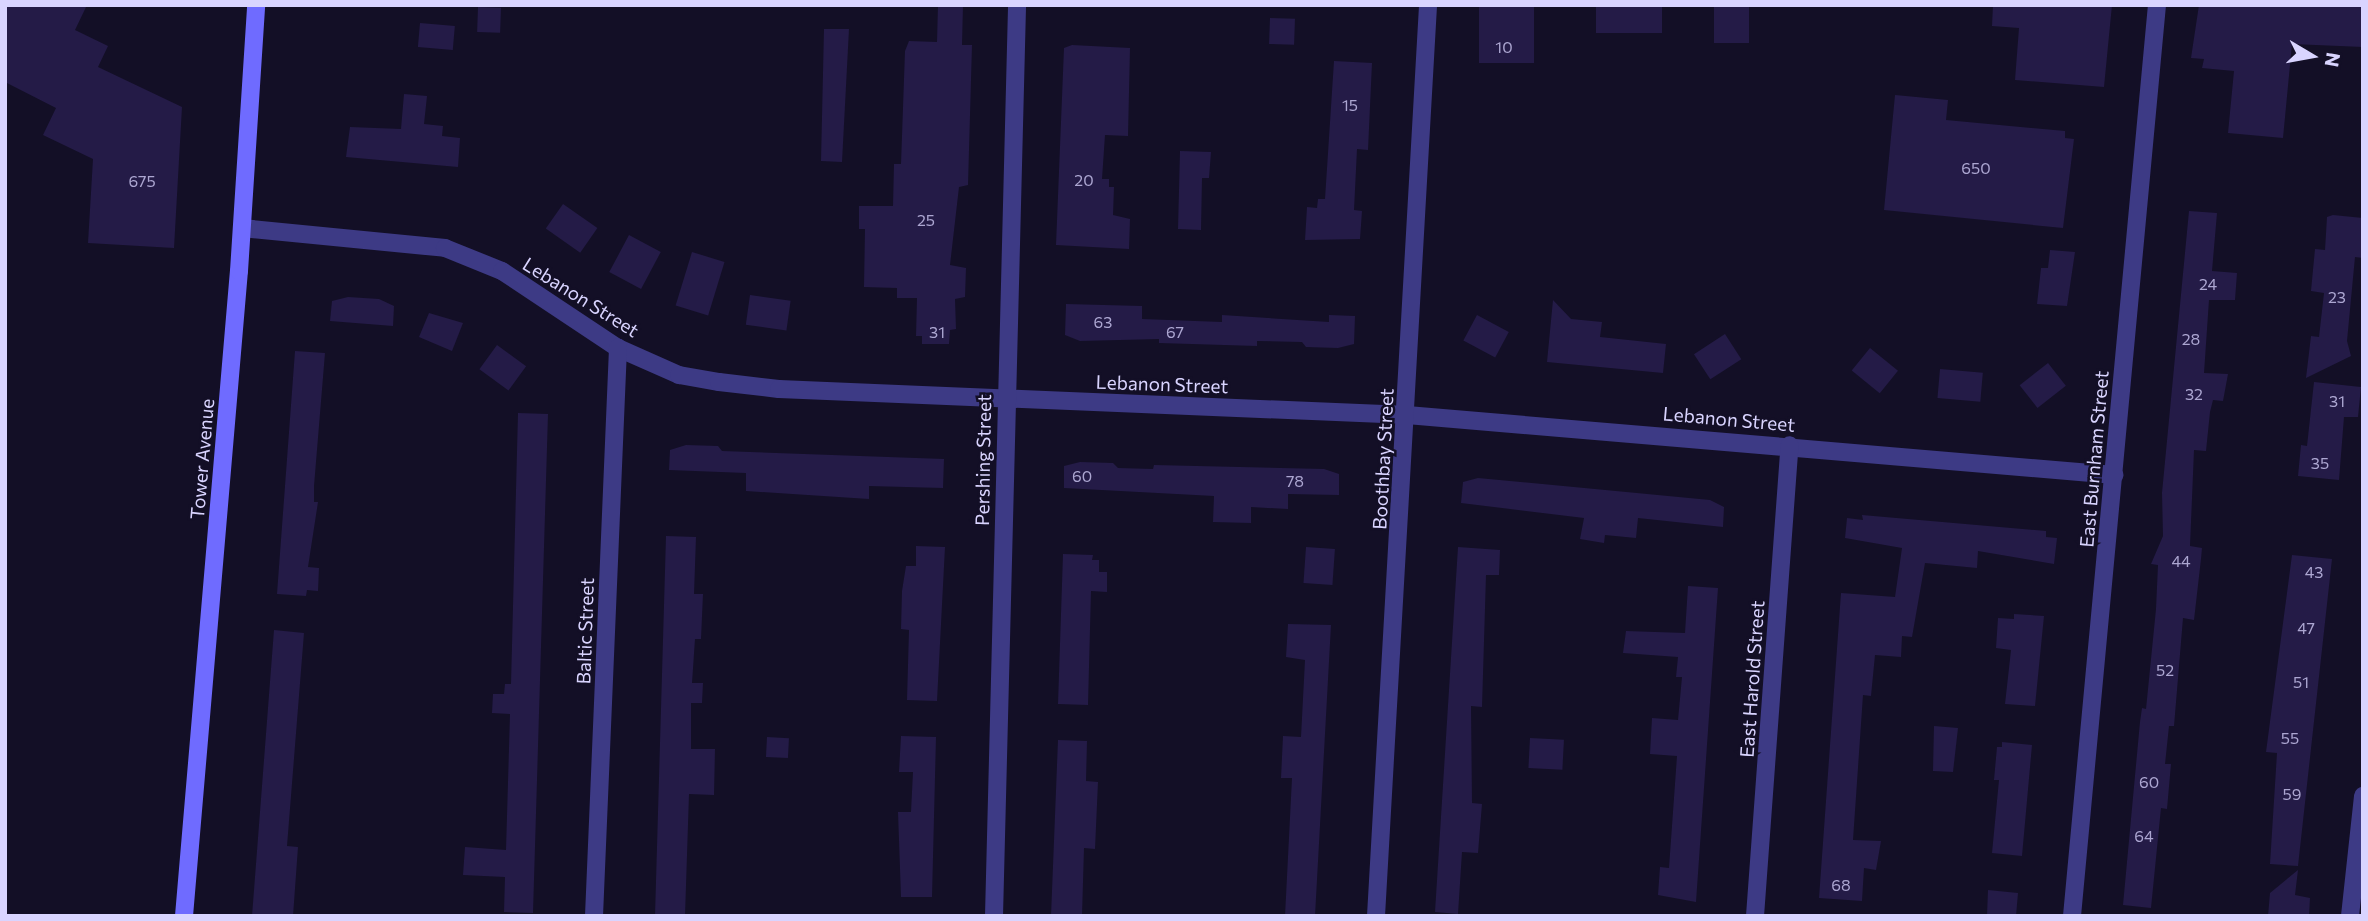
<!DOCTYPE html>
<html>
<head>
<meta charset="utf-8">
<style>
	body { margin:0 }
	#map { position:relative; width:2368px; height:921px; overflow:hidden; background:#130f26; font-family:Commissioner,sans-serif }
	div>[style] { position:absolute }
	.building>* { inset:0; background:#241b47; transform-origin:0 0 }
	.minor>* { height:18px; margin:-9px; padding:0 9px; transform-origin:9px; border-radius:9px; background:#3d3a85 }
	.secondary>* { height:18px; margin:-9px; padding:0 9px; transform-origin:9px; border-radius:9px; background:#6f6bff }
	span { translate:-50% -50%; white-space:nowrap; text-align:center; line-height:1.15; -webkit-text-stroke:5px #130f26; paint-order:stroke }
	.number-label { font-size:16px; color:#aca6d1 }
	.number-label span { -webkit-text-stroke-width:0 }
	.street-label { font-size:19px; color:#d9d4ff }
	.frame { position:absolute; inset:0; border:7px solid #d9d4ff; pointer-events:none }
	.north { position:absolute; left:2277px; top:21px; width:70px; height:70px; -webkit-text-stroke:5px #130f26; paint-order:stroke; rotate:100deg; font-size:19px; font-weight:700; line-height:28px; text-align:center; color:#d9d4ff }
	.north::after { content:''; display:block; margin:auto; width:24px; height:32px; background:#d9d4ff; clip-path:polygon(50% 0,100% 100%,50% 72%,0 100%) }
</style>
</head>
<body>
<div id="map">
	<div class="building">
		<div style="clip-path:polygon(5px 5px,87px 5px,75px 30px,108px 46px,98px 67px,182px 107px,174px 248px,88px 243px,93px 159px,43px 135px,56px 108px,5px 82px)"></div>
		<div style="clip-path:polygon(938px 5px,963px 5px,962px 45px,972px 45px,968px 185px,959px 187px,950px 265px,966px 268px,965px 297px,955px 299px,956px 329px,950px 330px,949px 344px,922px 344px,922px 336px,916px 336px,917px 298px,897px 298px,897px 288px,864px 287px,865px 229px,859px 229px,859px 206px,893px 206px,894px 164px,901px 164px,905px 51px,909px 41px,937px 42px)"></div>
		<div style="left:1479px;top:5px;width:55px;height:58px"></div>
		<div style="left:1596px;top:5px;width:66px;height:28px"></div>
		<div style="left:1714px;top:5px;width:35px;height:38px"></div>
		<div style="clip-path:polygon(1993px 5px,2112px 5px,2104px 87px,2015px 80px,2019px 28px,1992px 26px)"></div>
		<div style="clip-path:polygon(2199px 5px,2363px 5px,2363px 47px,2292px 44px,2283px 138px,2228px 133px,2234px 71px,2202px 68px,2204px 59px,2191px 58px)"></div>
		<div style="left:478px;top:7px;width:23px;height:25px;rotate:2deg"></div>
		<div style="left:1270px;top:18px;width:25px;height:26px;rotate:2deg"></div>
		<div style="left:420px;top:23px;width:35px;height:24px;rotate:5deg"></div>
		<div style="clip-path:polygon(824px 29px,849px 29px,842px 162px,821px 161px)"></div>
		<div style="clip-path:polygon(1072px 45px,1130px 48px,1128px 136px,1105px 135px,1102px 179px,1109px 179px,1109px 187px,1114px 187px,1113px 215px,1130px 219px,1129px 249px,1056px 245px,1064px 48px)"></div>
		<div style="clip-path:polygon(1334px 61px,1372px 63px,1368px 150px,1357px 149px,1354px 210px,1362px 211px,1360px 239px,1305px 240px,1307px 207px,1317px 208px,1318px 199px,1325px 199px)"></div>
		<div style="clip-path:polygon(404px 94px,427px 96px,424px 124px,443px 126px,442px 136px,460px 138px,458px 167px,346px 157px,350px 127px,401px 129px)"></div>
		<div style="clip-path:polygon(1895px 95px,1948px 100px,1946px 120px,2065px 131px,2065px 138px,2074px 139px,2063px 228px,1884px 210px)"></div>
		<div style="clip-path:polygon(1180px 151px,1211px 152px,1209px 178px,1202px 178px,1201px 230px,1178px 229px)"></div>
		<div style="left:563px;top:204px;width:42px;height:30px;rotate:35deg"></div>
		<div style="clip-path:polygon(2189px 211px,2217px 213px,2212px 271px,2237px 273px,2235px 300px,2209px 300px,2204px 373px,2228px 374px,2223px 401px,2213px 400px,2210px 412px,2206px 451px,2194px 450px,2190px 546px,2202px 548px,2201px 559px,2194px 620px,2183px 618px,2174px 726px,2169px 726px,2165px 764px,2171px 764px,2167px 809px,2161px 808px,2151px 908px,2123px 905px,2140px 722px,2142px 708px,2146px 709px,2156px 609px,2158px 565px,2151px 564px,2163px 536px,2162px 493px)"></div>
		<div style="clip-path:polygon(2333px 215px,2363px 218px,2363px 258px,2355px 257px,2347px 341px,2351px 356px,2306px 378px,2311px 336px,2319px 337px,2324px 293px,2311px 291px,2315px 249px,2325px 250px,2327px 217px)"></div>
		<div style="left:629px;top:235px;width:36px;height:42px;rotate:28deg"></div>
		<div style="clip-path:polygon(2050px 250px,2075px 252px,2067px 306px,2037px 304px,2041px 268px,2048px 268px)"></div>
		<div style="left:692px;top:252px;width:34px;height:56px;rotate:17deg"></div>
		<div style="left:750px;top:295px;width:41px;height:30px;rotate:8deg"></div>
		<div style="clip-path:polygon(348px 297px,379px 299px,394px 306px,393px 326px,330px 321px,332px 301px)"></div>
		<div style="clip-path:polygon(1553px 300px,1571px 319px,1602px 322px,1600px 337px,1666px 344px,1663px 373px,1547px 362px)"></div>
		<div style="clip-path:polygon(1066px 304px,1142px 306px,1142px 319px,1222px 322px,1222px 315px,1329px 322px,1329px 315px,1355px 316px,1354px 344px,1338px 348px,1306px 347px,1302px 342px,1257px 341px,1257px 346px,1159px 343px,1159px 339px,1080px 341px,1065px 335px)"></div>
		<div style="clip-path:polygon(429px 313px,463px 323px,452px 351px,419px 337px)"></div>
		<div style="left:1477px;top:315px;width:36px;height:29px;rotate:28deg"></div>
		<div style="left:1725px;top:334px;width:30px;height:37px;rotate:57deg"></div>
		<div style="left:497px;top:345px;width:36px;height:30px;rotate:36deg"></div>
		<div style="left:1870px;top:348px;width:36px;height:29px;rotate:39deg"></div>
		<div style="clip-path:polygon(295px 351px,325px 353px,314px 486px,314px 502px,318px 502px,308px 567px,319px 568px,318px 591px,307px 590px,306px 596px,277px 594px)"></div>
		<div style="left:2048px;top:363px;width:29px;height:36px;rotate:52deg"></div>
		<div style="left:1940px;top:369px;width:43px;height:29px;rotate:5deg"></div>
		<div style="clip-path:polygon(2314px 382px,2361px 387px,2358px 417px,2344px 417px,2339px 480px,2298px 476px,2301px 445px,2307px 446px)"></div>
		<div style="clip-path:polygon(518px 413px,548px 414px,533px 913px,504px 912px,505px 877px,463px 875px,465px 847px,506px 850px,510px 714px,492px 713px,493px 694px,504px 694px,505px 684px,511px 684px)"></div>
		<div style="clip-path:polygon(686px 445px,718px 446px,722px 451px,944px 459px,943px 488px,869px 486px,869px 499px,746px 491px,746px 473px,669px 470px,670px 450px)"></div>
		<div style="clip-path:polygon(1080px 462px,1113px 463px,1118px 468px,1153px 469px,1154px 465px,1324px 469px,1339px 474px,1339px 495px,1288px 494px,1288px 509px,1251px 507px,1251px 523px,1213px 522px,1214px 496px,1064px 488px,1064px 466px)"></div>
		<div style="clip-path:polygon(1478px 478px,1710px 500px,1724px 507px,1723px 527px,1638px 518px,1636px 538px,1605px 535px,1604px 543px,1580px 539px,1584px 518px,1461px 503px,1463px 482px)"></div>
		<div style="clip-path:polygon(1862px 515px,2046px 531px,2046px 537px,2057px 538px,2054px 564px,1978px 551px,1977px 568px,1925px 563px,1912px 637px,1902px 636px,1901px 657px,1875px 655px,1871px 696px,1863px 695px,1853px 840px,1881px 841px,1876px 870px,1864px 868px,1862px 901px,1819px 898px,1841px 593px,1895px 597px,1902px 548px,1845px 538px,1847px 518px,1863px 520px)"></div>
		<div style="clip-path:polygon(666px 536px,696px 537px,694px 594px,703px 594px,701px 639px,695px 639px,692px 683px,703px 683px,702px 703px,691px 703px,691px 749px,715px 749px,714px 795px,689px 794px,685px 916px,655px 916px)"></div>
		<div style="clip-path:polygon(916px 546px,945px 547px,937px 701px,907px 700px,909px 630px,901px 629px,902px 591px,906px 566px,916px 566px)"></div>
		<div style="left:1306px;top:547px;width:29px;height:36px;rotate:4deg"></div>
		<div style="clip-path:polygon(1458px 547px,1500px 550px,1499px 575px,1486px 575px,1482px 707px,1471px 706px,1472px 803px,1482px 804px,1478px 853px,1462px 852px,1458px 914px,1435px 912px)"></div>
		<div style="clip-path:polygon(1063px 554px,1093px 555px,1092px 560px,1099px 560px,1099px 572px,1107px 572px,1107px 592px,1091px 591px,1088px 705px,1058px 704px)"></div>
		<div style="clip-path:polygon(2292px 555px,2332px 559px,2298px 866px,2270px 864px,2277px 753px,2266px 752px)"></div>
		<div style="clip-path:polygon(1688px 586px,1718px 588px,1696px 902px,1658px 895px,1660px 867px,1669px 868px,1677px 756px,1650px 754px,1652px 718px,1678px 720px,1682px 677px,1676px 677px,1678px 657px,1623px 653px,1626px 631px,1685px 633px)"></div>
		<div style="clip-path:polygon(2014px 614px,2044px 616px,2035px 706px,2005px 704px,2011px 650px,1996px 648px,1998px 618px,2014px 619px)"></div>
		<div style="clip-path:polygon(1288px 624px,1331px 625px,1315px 916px,1285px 916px,1292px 778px,1281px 778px,1283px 736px,1301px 737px,1305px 660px,1286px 657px)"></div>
		<div style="clip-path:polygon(274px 630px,304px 633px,287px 846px,298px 847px,293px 916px,252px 916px)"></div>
		<div style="clip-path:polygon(1934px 726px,1958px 728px,1953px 772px,1933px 771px)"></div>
		<div style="clip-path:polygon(901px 736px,936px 737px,932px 897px,901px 897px,898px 812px,911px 812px,913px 772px,899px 772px)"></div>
		<div style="left:767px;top:737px;width:22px;height:20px;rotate:3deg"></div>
		<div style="left:1530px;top:738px;width:34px;height:30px;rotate:3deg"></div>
		<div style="clip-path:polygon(1058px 740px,1087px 741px,1086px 781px,1098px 782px,1095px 849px,1084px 848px,1082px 916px,1051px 916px)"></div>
		<div style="clip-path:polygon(2002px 742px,2032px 745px,2022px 856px,1992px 853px,1999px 780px,1994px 780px,1997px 747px,2002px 747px)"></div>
		<div style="clip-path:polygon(2298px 870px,2295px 895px,2310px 898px,2309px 916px,2268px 916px,2270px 893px)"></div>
		<div style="clip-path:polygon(1988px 890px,2018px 893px,2016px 916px,1987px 916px)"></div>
	</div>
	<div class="minor">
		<div style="left:242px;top:228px;width:204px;rotate:5.6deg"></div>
		<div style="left:445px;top:248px;width:61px;rotate:22deg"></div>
		<div style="left:502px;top:271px;width:139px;rotate:33.6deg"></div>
		<div style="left:618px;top:348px;width:67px;rotate:23.9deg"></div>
		<div style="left:679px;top:375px;width:41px;rotate:9.9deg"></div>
		<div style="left:719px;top:382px;width:60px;rotate:6.7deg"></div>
		<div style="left:779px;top:389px;width:629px;rotate:2.37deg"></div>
		<div style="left:1407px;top:415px;width:710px;rotate:4.85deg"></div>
		<div style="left:594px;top:916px;width:569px;rotate:-87.58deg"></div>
		<div style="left:994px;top:916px;width:911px;rotate:-88.55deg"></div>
		<div style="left:1376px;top:916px;width:912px;rotate:-86.73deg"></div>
		<div style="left:1755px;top:916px;width:472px;rotate:-85.8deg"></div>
		<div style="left:2072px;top:916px;width:915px;rotate:-84.67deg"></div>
		<div style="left:2350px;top:916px;width:121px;rotate:-83.8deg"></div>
	</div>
	<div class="secondary">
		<div style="left:184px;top:916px;width:647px;rotate:-85.13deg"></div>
		<div style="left:239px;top:271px;width:267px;rotate:-86.3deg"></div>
	</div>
	<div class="number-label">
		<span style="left:1504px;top:47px">10</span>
		<span style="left:1350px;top:105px">15</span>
		<span style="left:1976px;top:168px">650</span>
		<span style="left:1084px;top:180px">20</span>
		<span style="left:142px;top:181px">675</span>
		<span style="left:926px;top:220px">25</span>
		<span style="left:2208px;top:284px">24</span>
		<span style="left:2337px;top:297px">23</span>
		<span style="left:1103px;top:322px">63</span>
		<span style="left:937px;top:332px">31</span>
		<span style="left:1175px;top:332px">67</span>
		<span style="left:2191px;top:339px">28</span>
		<span style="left:2194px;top:394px">32</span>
		<span style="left:2337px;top:401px">31</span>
		<span style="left:2320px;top:463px">35</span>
		<span style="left:1082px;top:476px">60</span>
		<span style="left:1295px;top:481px">78</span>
		<span style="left:2181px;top:561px">44</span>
		<span style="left:2314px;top:572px">43</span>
		<span style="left:2306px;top:628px">47</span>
		<span style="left:2165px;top:670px">52</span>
		<span style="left:2301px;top:682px">51</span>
		<span style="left:2290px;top:738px">55</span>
		<span style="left:2149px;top:782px">60</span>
		<span style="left:2292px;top:794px">59</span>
		<span style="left:2144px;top:836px">64</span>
		<span style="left:1841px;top:885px">68</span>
	</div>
	<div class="street-label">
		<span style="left:581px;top:297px;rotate:32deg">Lebanon Street</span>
		<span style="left:1162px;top:384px;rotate:2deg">Lebanon Street</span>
		<span style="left:1729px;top:419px;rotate:5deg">Lebanon Street</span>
		<span style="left:202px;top:459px;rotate:-85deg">Tower Avenue</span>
		<span style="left:1383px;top:459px;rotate:-87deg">Boothbay Street</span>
		<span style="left:2094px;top:459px;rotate:-85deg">East Burnham Street</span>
		<span style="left:983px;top:460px;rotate:-89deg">Pershing Street</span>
		<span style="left:585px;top:631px;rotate:-88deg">Baltic Street</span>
		<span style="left:1752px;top:679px;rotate:-86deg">East Harold Street</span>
	</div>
	<div class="frame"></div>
	<div class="north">N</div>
</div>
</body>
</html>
